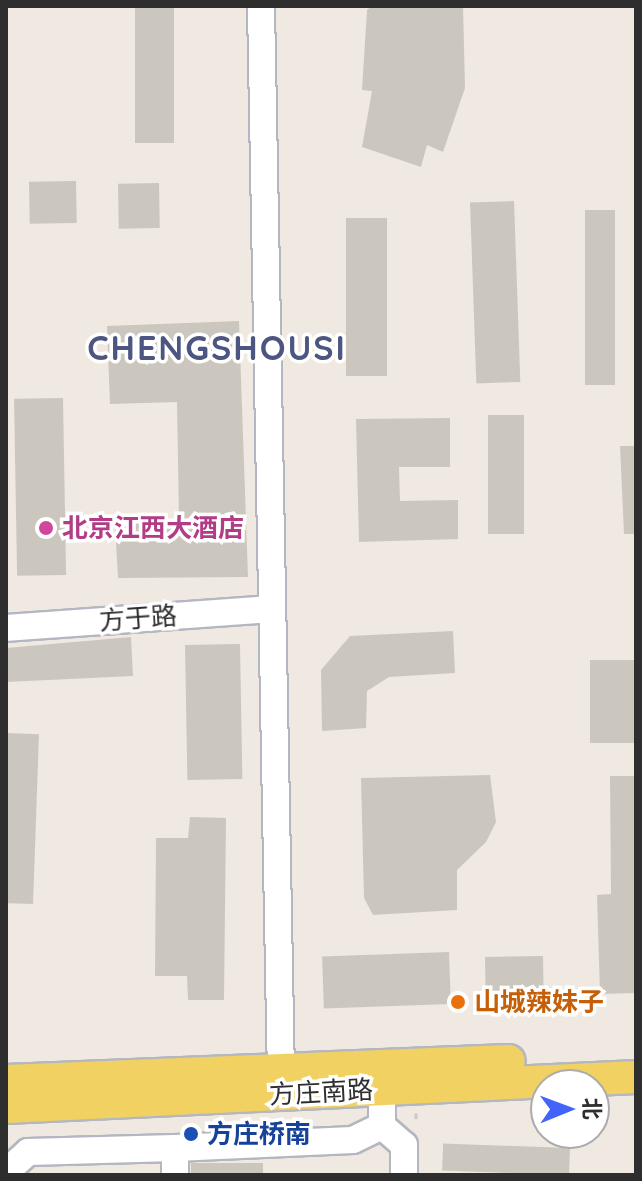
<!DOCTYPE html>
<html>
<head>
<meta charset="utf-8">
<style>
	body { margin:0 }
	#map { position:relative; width:642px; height:1181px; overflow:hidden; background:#efe9e1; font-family:Quicksand,"Noto Sans SC",sans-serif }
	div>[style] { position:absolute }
	.building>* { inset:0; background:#cbc7bf; transform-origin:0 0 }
	.path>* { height:3px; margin-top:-1.5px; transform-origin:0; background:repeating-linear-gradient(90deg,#c9c9c9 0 6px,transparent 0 10px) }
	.roads { filter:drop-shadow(2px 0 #b4b7c1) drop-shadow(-2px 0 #b4b7c1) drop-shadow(0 2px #b4b7c1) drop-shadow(0 -2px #b4b7c1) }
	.minor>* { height:26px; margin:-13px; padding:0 13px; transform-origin:13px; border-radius:13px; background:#fff }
	.major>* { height:32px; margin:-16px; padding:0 16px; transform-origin:16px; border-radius:16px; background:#f2d163 }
	.dots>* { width:22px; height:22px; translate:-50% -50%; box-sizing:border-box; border:4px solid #fff; border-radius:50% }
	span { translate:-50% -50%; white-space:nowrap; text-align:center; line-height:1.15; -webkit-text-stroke:7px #fff; paint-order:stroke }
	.hotel-label { font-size:26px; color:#b23c85; font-weight:700 }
	.left { translate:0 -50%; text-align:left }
	.street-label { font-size:26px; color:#2e2e2e }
	.food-label { font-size:26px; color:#c56008; font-weight:700 }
	.transit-label { font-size:26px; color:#164399; font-weight:700 }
	.district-label { font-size:34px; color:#4d5680; font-weight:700; letter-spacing:2px }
	.frame { position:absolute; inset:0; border:8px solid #2e2e2e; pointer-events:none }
	.north { position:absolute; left:530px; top:1069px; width:80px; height:80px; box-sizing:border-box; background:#fff; border:2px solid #ababab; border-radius:50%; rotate:89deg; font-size:22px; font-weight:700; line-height:32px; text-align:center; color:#2e2e2e }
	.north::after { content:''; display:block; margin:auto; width:28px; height:36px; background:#4264fb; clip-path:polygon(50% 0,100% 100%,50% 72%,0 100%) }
</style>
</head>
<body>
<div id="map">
	<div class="building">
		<div style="left:135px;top:6px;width:39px;height:137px"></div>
		<div style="clip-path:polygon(372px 6px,463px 6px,465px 88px,443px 152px,427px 145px,421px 167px,362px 147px,372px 91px,362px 90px,367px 10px)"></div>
		<div style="left:76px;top:181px;width:42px;height:47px;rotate:89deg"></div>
		<div style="left:159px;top:183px;width:45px;height:41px;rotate:89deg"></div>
		<div style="left:514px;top:201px;width:181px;height:44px;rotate:88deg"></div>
		<div style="left:585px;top:210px;width:30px;height:175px"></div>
		<div style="left:346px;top:218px;width:41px;height:158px"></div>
		<div style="clip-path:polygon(239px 321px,248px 577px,118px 578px,115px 523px,179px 519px,177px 402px,110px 404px,107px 326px)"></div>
		<div style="left:63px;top:398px;width:177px;height:49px;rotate:89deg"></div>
		<div style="left:488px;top:415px;width:36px;height:119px"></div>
		<div style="clip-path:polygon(450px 418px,450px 467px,399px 467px,400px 501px,458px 500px,458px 539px,359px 542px,356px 419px)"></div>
		<div style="clip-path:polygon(620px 446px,636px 446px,636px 534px,624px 534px)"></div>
		<div style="clip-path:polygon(453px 631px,455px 673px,389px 677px,367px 691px,366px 728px,322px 731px,321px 670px,350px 636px)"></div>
		<div style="clip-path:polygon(131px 637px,133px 676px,6px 682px,6px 648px)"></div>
		<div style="left:240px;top:644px;width:135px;height:55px;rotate:89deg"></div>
		<div style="left:636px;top:660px;width:83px;height:46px;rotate:90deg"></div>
		<div style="left:6px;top:733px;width:33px;height:170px;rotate:2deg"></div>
		<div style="clip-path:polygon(490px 775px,496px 822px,486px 842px,457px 870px,457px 910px,373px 915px,364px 898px,361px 778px)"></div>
		<div style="clip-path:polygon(610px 776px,636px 776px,636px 993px,600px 994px,597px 895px,611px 894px)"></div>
		<div style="clip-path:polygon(190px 817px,226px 818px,224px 1000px,188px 1000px,187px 976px,155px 976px,156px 838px,188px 838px)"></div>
		<div style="left:449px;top:952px;width:52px;height:127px;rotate:88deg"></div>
		<div style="left:543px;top:956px;width:41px;height:58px;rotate:89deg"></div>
		<div style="left:570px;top:1148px;width:27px;height:127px;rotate:92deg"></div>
		<div style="left:191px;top:1163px;width:72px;height:12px"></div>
	</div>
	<div class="path">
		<div style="left:416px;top:1113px;width:9px;rotate:90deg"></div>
	</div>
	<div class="roads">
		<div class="minor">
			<div style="left:261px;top:6px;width:1066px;rotate:88.93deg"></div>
			<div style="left:6px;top:628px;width:264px;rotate:-4.1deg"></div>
			<div style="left:382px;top:1089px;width:37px;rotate:90deg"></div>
			<div style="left:382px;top:1126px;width:29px;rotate:41deg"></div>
			<div style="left:404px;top:1145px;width:30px;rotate:90deg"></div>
			<div style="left:175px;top:1148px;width:178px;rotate:-2.6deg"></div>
			<div style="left:353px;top:1140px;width:32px;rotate:-26deg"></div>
			<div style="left:6px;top:1172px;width:30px;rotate:-42deg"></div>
			<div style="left:28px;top:1152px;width:147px;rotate:-1.6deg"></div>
			<div style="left:175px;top:1148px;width:27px;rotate:90deg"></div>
		</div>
		<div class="major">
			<div style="left:6px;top:1081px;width:503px;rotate:-2.28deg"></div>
			<div style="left:6px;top:1107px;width:631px;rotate:-2.73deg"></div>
		</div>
	</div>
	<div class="dots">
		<div style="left:46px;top:528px;background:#d1479c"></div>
		<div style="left:458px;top:1002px;background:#e8710a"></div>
		<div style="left:191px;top:1134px;background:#1a4fb4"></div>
	</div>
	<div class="hotel-label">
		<span class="left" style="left:62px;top:528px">北京江西大酒店</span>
	</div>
	<div class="street-label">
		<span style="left:138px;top:618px;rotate:-4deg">方于路</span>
		<span style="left:321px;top:1092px;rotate:-3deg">方庄南路</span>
	</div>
	<div class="food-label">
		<span class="left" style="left:474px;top:1002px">山城辣妹子</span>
	</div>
	<div class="transit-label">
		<span class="left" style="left:207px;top:1134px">方庄桥南</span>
	</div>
	<div class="district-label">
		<span style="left:217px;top:348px">CHENGSHOUSI</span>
	</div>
	<div class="frame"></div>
	<div class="north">北</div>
</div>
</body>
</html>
